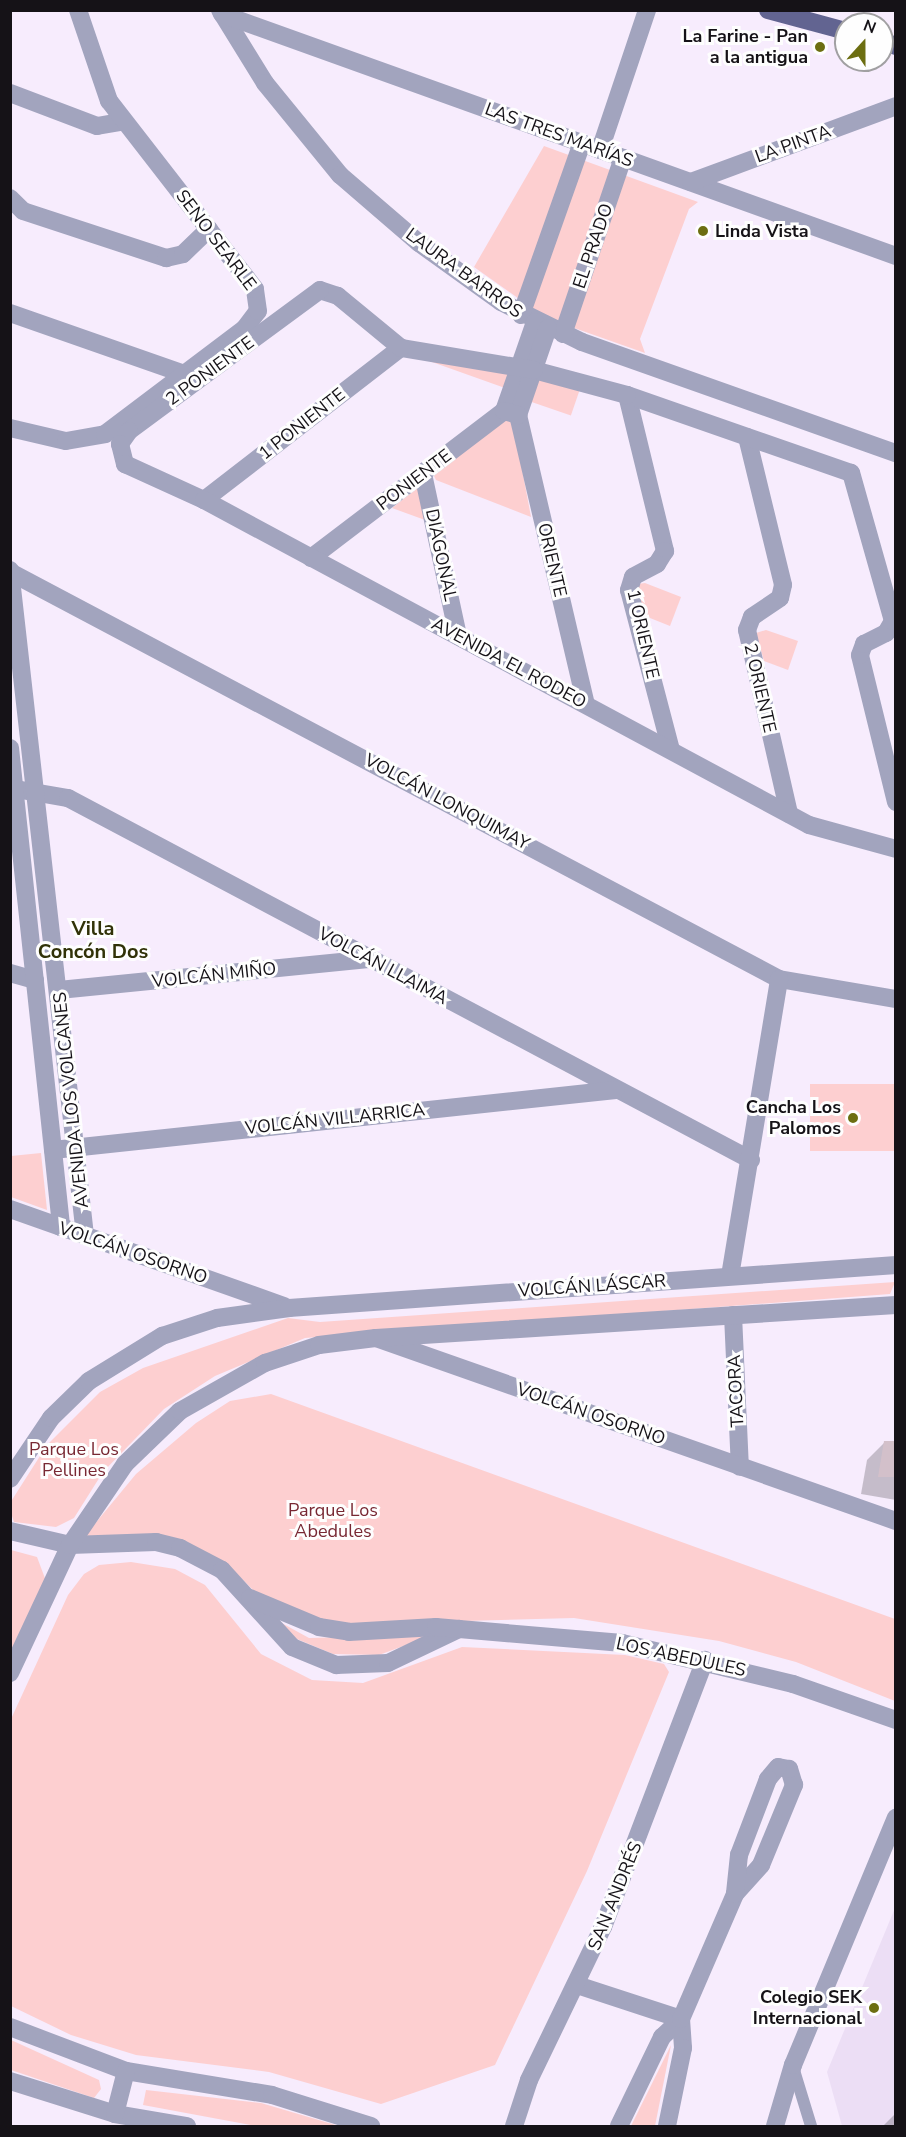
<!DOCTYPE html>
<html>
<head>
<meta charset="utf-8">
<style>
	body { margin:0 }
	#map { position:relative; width:906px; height:2137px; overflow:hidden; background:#f7ecfd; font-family:"Nunito Sans",sans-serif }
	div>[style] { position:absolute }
	.built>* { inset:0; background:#ecdef5 }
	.green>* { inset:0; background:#fdcfd0; transform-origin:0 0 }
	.shadow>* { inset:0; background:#0003 }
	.building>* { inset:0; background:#d3c0ca }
	.service>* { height:12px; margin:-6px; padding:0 6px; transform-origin:6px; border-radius:6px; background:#a2a4be }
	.minor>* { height:18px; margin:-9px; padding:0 9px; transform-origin:9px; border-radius:9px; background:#a2a4be }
	.tertiary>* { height:18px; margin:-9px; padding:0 9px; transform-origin:9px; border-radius:9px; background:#a2a4be }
	.primary>* { height:18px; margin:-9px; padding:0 9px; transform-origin:9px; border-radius:9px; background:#626491 }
	.dots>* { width:16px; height:16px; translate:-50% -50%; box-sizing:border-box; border:3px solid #fefefe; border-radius:50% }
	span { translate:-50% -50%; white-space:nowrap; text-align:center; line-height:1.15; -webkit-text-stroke:6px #fefefe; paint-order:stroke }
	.poi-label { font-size:18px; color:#151217; font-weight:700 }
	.right { translate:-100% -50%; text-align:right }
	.left { translate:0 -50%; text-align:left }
	.street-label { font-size:18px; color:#151217 }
	.park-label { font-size:18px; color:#782833 }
	.neighbourhood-label { font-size:20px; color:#313208; font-weight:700 }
	.frame { position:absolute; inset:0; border:12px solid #151217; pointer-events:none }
	.north { position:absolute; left:834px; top:12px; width:60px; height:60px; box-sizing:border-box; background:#fefefe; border:2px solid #a1a0a2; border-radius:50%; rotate:21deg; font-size:16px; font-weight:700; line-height:24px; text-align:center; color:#151217 }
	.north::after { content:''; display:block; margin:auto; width:21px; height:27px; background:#6c6e11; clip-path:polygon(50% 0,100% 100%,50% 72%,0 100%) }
</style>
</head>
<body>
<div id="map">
	<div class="built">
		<div style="clip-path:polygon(895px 1908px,895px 2126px,842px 2126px,827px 2072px)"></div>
	</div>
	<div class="green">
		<div style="clip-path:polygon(544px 146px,698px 202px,689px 209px,640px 339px,645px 353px,546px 318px,474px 267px)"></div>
		<div style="clip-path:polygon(418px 357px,510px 372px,505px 388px)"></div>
		<div style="left:539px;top:376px;width:43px;height:27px;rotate:19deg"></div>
		<div style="clip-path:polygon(506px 418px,513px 421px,531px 517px,436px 480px,433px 474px)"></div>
		<div style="clip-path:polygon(419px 487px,425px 520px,392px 508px)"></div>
		<div style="clip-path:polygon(645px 583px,681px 597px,670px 626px,645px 616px,636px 592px,637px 584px)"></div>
		<div style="clip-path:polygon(766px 630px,798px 641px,788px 670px,764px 661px,756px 633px)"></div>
		<div style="left:810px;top:1084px;width:85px;height:67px"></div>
		<div style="clip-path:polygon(41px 1153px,47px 1210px,11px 1197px,11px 1156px)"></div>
		<div style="clip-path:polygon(895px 1282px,890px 1294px,305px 1338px,215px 1376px,164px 1409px,103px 1472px,74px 1518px,56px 1527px,14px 1522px,11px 1513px,10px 1503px,47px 1445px,100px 1392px,143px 1368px,288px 1318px,320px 1322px)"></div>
		<div style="clip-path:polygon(271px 1394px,895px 1619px,895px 1701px,796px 1662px,719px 1641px,574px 1618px,354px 1624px,308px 1618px,256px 1593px,227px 1564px,182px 1541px,84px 1537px,136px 1474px,196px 1423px,230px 1401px)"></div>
		<div style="clip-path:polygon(11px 1550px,37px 1557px,46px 1581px,11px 1652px)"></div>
		<div style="clip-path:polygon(131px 1562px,175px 1569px,205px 1585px,261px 1654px,312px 1680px,363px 1683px,462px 1647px,625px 1655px,664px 1664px,669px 1672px,587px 1871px,495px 2065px,381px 2104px,269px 2072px,136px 2055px,71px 2035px,11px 2006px,11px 1719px,68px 1595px,84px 1574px,99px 1565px)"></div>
		<div style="clip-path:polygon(278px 1621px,309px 1638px,433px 1635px,379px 1655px,333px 1654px,292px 1637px)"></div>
		<div style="clip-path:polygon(11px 2040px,99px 2080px,101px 2089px,94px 2098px,11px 2070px)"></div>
		<div style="clip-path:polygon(671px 2045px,655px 2126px,631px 2126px)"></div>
		<div style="clip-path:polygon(146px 2090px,261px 2103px,339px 2126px,256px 2126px,143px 2105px)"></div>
	</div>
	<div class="shadow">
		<div style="clip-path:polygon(885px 1442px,896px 1442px,896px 1500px,861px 1494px,867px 1460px)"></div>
		<div style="clip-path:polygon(895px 2114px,896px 2126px,883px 2126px)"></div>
	</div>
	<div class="building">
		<div style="clip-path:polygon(884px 1441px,896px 1441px,896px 1477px,878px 1477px)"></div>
	</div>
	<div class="service">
		<div style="left:793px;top:2067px;width:62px;rotate:73deg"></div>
	</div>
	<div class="minor">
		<div style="left:220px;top:10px;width:86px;rotate:58.3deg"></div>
		<div style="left:265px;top:83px;width:119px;rotate:50.8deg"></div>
		<div style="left:340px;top:175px;width:104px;rotate:40.7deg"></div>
		<div style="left:419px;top:243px;width:101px;rotate:35.7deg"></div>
		<div style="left:501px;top:302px;width:90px;rotate:26.3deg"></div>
		<div style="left:582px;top:342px;width:333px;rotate:19.5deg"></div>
		<div style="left:222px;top:14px;width:716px;rotate:19.75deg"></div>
		<div style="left:10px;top:93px;width:93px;rotate:20.8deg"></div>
		<div style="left:97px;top:126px;width:27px;rotate:-10deg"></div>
		<div style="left:600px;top:150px;width:148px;rotate:-71.4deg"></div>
		<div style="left:691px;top:182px;width:219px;rotate:-20.3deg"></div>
		<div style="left:10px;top:198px;width:18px;rotate:45deg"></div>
		<div style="left:23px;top:211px;width:151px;rotate:18.2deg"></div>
		<div style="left:166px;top:258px;width:17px;rotate:-13deg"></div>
		<div style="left:183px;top:254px;width:36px;rotate:-44deg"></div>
		<div style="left:10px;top:313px;width:184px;rotate:19.3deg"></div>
		<div style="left:521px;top:315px;width:182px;rotate:-70.5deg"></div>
		<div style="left:563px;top:334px;width:186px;rotate:-71.2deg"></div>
		<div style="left:627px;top:395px;width:161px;rotate:76.3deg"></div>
		<div style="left:665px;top:551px;width:15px;rotate:122deg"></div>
		<div style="left:657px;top:564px;width:27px;rotate:152deg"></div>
		<div style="left:633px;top:577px;width:14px;rotate:107deg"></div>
		<div style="left:629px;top:590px;width:165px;rotate:75.3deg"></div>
		<div style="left:504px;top:411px;width:94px;rotate:-70.8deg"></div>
		<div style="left:518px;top:415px;width:297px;rotate:76.8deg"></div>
		<div style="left:518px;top:415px;width:92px;rotate:-71deg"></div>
		<div style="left:10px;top:428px;width:57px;rotate:13.1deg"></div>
		<div style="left:66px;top:441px;width:40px;rotate:-10deg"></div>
		<div style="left:105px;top:434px;width:176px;rotate:-37.1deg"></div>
		<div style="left:245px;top:328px;width:21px;rotate:-53deg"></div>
		<div style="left:258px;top:311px;width:22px;rotate:-98deg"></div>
		<div style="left:255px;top:289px;width:238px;rotate:-127.8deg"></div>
		<div style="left:109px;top:101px;width:96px;rotate:-108.8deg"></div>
		<div style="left:747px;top:437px;width:152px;rotate:76.3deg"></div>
		<div style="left:783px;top:585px;width:13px;rotate:103deg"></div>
		<div style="left:780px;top:598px;width:34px;rotate:146deg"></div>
		<div style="left:752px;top:617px;width:14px;rotate:111deg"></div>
		<div style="left:747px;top:630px;width:189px;rotate:77.1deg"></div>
		<div style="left:423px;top:474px;width:166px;rotate:77.8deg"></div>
		<div style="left:204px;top:500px;width:249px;rotate:-37.7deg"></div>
		<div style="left:311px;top:558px;width:243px;rotate:-37.3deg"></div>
		<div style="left:504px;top:411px;width:15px;rotate:16deg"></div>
		<div style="left:10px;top:572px;width:870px;rotate:27.89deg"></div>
		<div style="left:779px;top:979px;width:119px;rotate:9.7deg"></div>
		<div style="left:10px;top:788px;width:59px;rotate:9.8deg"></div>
		<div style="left:68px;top:798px;width:773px;rotate:27.92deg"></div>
		<div style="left:896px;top:802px;width:151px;rotate:-103.8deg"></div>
		<div style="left:860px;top:655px;width:12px;rotate:-70deg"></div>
		<div style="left:864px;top:644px;width:25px;rotate:-27deg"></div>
		<div style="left:886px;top:633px;width:14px;rotate:-60deg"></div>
		<div style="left:893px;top:621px;width:154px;rotate:-105.8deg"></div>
		<div style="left:851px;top:473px;width:237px;rotate:-160.8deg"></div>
		<div style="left:627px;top:395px;width:96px;rotate:-165deg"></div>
		<div style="left:534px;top:370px;width:135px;rotate:-170.6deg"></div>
		<div style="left:401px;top:348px;width:82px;rotate:-140.5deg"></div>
		<div style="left:338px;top:296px;width:19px;rotate:-162deg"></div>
		<div style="left:320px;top:290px;width:237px;rotate:143.6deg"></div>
		<div style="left:129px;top:431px;width:16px;rotate:125deg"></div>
		<div style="left:120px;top:444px;width:21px;rotate:76deg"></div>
		<div style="left:125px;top:464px;width:87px;rotate:24.5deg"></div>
		<div style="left:204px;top:500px;width:687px;rotate:28.24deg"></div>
		<div style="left:809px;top:825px;width:90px;rotate:15.4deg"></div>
		<div style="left:10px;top:973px;width:26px;rotate:16deg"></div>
		<div style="left:59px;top:990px;width:311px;rotate:-5.7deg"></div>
		<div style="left:53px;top:1150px;width:566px;rotate:-6.08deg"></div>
		<div style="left:10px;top:1209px;width:54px;rotate:19.4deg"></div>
		<div style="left:730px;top:1276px;width:301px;rotate:-80.6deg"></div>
		<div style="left:733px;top:1315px;width:152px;rotate:87.4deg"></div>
		<div style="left:376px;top:1338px;width:551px;rotate:19.39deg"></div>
		<div style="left:577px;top:1985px;width:109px;rotate:18.1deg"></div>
		<div style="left:681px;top:2019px;width:29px;rotate:86deg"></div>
		<div style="left:683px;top:2048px;width:80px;rotate:101.6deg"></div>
		<div style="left:514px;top:2126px;width:48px;rotate:-71.9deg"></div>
		<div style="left:529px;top:2080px;width:170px;rotate:-64.2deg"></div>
		<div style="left:603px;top:1927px;width:286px;rotate:-69.1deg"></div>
		<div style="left:619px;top:2126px;width:99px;rotate:-64.2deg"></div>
		<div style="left:662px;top:2037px;width:26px;rotate:-43deg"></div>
		<div style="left:681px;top:2019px;width:136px;rotate:-66.6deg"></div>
		<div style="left:735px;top:1894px;width:39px;rotate:-48deg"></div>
		<div style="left:761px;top:1865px;width:87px;rotate:-67.6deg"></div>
		<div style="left:794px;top:1785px;width:17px;rotate:-107deg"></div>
		<div style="left:789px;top:1769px;width:11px;rotate:-170deg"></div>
		<div style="left:778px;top:1767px;width:16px;rotate:130deg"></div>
		<div style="left:768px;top:1779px;width:81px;rotate:110.9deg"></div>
		<div style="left:739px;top:1855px;width:39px;rotate:96deg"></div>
		<div style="left:775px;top:2126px;width:64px;rotate:-73.6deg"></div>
		<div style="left:793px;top:2065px;width:268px;rotate:-67.4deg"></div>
	</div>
	<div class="tertiary">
		<div style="left:10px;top:570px;width:670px;rotate:83.57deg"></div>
		<div style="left:10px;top:748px;width:482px;rotate:83.9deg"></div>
		<div style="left:61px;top:1227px;width:237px;rotate:19.5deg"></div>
		<div style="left:10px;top:1479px;width:73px;rotate:-56.1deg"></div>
		<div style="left:51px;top:1418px;width:53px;rotate:-44.2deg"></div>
		<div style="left:89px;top:1381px;width:86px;rotate:-31.7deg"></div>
		<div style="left:162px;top:1336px;width:58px;rotate:-18.1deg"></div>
		<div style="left:217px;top:1318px;width:73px;rotate:-7.9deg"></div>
		<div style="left:289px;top:1308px;width:609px;rotate:-4.05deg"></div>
		<div style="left:10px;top:1531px;width:62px;rotate:13.1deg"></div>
		<div style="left:70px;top:1545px;width:86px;rotate:-2deg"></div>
		<div style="left:156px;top:1542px;width:25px;rotate:14deg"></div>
		<div style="left:180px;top:1548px;width:47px;rotate:27.6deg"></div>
		<div style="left:222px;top:1570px;width:104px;rotate:47.7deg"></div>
		<div style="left:292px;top:1647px;width:48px;rotate:22.2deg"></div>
		<div style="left:336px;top:1665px;width:52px;rotate:-2.2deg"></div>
		<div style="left:388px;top:1663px;width:79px;rotate:-25.6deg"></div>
		<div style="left:250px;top:1598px;width:75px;rotate:22.8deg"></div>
		<div style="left:319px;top:1627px;width:30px;rotate:9deg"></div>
		<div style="left:349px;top:1632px;width:87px;rotate:-3.3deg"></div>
		<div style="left:436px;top:1627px;width:187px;rotate:4.9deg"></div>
		<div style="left:622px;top:1643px;width:176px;rotate:13.5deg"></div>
		<div style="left:793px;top:1684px;width:109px;rotate:19.3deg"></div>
		<div style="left:10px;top:1673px;width:141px;rotate:-64.9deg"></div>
		<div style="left:70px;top:1545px;width:98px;rotate:-55.8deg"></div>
		<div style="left:125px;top:1464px;width:76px;rotate:-43.9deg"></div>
		<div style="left:180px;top:1411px;width:98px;rotate:-29.5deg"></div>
		<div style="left:265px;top:1363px;width:57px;rotate:-18.4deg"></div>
		<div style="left:319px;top:1345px;width:57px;rotate:-7deg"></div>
		<div style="left:376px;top:1338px;width:521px;rotate:-3.63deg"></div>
		<div style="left:10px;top:2027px;width:124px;rotate:20.8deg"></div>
		<div style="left:126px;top:2071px;width:148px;rotate:9.3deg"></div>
		<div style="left:272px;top:2095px;width:104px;rotate:17.4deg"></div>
		<div style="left:10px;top:2081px;width:110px;rotate:17.4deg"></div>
		<div style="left:115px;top:2114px;width:73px;rotate:9.5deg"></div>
		<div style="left:115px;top:2114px;width:44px;rotate:-75.7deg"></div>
	</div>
	<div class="primary">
		<div style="left:768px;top:10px;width:81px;rotate:15.1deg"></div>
		<div style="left:882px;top:41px;width:15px;rotate:20deg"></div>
	</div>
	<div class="dots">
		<div style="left:820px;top:47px;background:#6c6e11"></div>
		<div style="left:703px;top:231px;background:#6c6e11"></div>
		<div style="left:853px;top:1118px;background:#6c6e11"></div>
		<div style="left:874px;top:2008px;background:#6c6e11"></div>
	</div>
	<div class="poi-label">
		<span class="right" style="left:808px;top:47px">La Farine - Pan<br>a la antigua</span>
		<span class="left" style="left:715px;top:231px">Linda Vista</span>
		<span class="right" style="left:841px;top:1118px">Cancha Los<br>Palomos</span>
		<span class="right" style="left:862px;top:2008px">Colegio SEK<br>Internacional</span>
	</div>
	<div class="street-label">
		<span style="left:559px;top:135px;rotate:20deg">LAS TRES MARÍAS</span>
		<span style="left:793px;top:144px;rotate:-20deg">LA PINTA</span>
		<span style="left:216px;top:240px;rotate:53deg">SENO SEARLE</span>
		<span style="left:593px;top:246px;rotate:-71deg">EL PRADO</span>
		<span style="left:464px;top:273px;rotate:36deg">LAURA BARROS</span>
		<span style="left:210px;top:371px;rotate:-36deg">2 PONIENTE</span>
		<span style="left:302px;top:424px;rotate:-38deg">1 PONIENTE</span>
		<span style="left:414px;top:480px;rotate:-37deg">PONIENTE</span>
		<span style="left:441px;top:555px;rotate:78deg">DIAGONAL</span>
		<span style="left:552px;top:560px;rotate:77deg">ORIENTE</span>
		<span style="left:643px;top:634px;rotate:77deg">1 ORIENTE</span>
		<span style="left:509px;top:663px;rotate:28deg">AVENIDA EL RODEO</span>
		<span style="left:760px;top:688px;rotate:77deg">2 ORIENTE</span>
		<span style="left:447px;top:802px;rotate:28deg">VOLCÁN LONQUIMAY</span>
		<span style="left:383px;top:966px;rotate:28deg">VOLCÁN LLAIMA</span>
		<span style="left:214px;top:975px;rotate:-6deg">VOLCÁN MIÑO</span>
		<span style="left:71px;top:1100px;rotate:-96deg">AVENIDA LOS VOLCANES</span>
		<span style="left:335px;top:1119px;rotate:-6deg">VOLCÁN VILLARRICA</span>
		<span style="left:133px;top:1253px;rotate:19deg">VOLCÁN OSORNO</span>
		<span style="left:592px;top:1286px;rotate:-4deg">VOLCÁN LÁSCAR</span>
		<span style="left:736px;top:1391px;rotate:-93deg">TACORA</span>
		<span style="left:591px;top:1414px;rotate:19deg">VOLCÁN OSORNO</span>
		<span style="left:681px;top:1657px;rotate:12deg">LOS ABEDULES</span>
		<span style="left:615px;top:1896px;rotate:-68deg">SAN ANDRÉS</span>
	</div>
	<div class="park-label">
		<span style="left:74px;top:1460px">Parque Los<br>Pellines</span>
		<span style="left:333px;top:1521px">Parque Los<br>Abedules</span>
	</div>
	<div class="neighbourhood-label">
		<span style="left:93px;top:940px">Villa<br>Concón Dos</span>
	</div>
	<div class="frame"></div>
	<div class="north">N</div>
</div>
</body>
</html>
